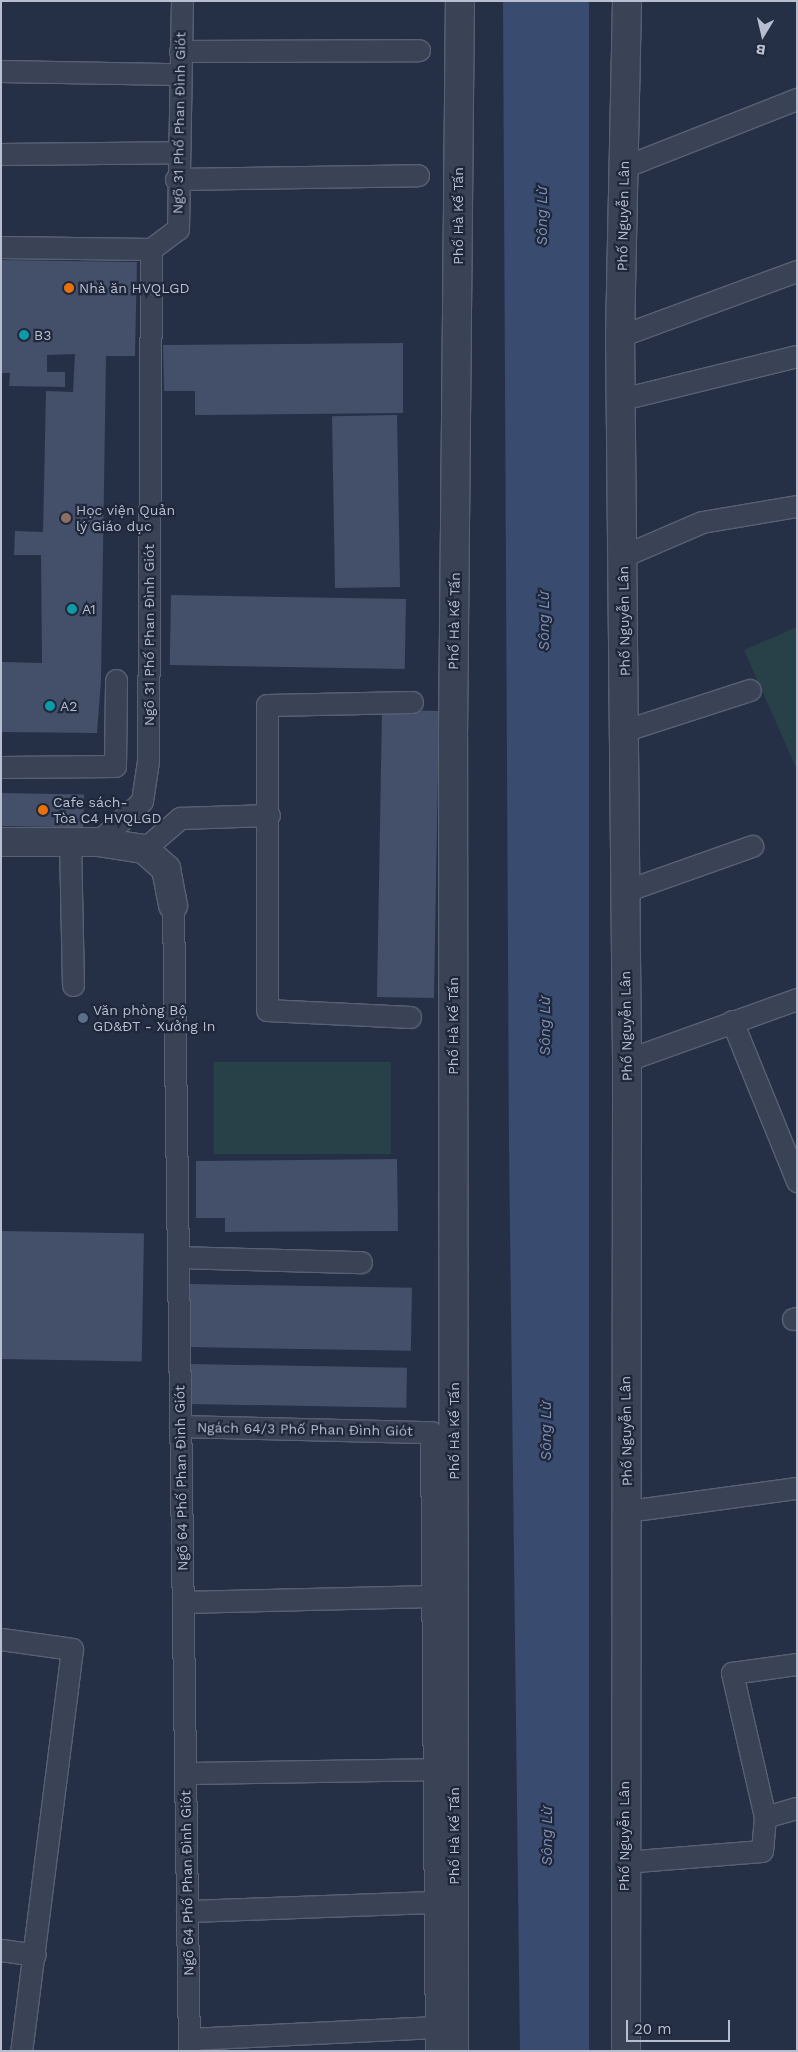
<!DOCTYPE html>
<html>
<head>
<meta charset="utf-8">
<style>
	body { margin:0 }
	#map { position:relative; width:798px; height:2052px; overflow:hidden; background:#253047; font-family:"Work Sans",sans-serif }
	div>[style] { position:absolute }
	.green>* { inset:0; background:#284047; transform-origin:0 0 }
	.water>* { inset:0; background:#3a4b70 }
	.building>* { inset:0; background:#444f69; transform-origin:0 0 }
	.roads { filter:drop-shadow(1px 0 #596073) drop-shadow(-1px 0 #596073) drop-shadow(0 1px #596073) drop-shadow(0 -1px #596073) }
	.service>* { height:21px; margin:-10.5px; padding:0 10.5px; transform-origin:10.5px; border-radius:10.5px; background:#3a4356 }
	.minor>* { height:28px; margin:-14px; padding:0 14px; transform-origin:14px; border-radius:14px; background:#3a4356 }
	.tertiary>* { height:28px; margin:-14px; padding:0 14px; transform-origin:14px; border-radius:14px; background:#3a4356 }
	.dots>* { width:14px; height:14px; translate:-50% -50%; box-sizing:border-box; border:2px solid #1f273b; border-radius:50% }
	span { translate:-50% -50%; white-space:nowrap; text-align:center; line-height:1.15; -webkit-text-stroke:4.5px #1f273b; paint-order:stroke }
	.street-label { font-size:14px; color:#b8becf }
	.poi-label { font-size:14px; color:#b8becf }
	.left { translate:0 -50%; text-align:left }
	.water-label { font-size:15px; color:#7d90b8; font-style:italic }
	.frame { position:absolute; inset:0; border:2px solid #b8becf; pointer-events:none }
	.north { position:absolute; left:738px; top:10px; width:50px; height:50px; -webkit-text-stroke:4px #1f273b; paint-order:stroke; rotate:189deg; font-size:14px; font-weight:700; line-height:20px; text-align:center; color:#b8becf }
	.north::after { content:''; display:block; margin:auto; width:18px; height:22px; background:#b8becf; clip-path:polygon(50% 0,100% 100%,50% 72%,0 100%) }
	.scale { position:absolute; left:626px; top:2020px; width:104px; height:22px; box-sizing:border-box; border:2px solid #b8becf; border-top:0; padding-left:6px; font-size:15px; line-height:18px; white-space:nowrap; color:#b8becf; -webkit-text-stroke:4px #1f273b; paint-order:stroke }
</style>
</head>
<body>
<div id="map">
	<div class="green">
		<div style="clip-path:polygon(797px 627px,797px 770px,744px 650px)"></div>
		<div style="left:214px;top:1062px;width:177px;height:92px"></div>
	</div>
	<div class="water">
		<div style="clip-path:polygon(503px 1px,589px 1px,589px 2051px,520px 2051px,509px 1145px)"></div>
	</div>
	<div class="building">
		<div style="clip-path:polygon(1px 260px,137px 262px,135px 356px,106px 356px,101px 680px,97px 733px,1px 732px,1px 662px,42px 663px,41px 555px,14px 555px,15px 531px,43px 532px,46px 391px,73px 392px,75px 354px,47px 355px,47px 372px,65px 372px,65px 387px,9px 386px,10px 373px,1px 373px)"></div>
		<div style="clip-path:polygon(403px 343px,403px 413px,195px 415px,195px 391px,164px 391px,163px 345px)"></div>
		<div style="left:397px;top:415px;width:172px;height:65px;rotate:89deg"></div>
		<div style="left:171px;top:595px;width:235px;height:70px;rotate:1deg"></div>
		<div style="left:382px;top:710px;width:57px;height:287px;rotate:1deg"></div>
		<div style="left:1px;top:793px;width:83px;height:33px;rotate:1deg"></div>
		<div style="clip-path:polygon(397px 1159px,398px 1231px,225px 1232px,225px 1218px,196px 1218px,196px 1161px)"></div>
		<div style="left:1px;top:1231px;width:143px;height:128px;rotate:1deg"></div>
		<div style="left:190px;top:1284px;width:222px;height:63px;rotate:1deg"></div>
		<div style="left:190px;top:1364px;width:217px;height:40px;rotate:1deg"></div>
	</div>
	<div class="roads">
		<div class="service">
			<div style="left:180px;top:51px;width:239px;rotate:-0.2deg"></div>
			<div style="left:1px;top:71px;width:179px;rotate:1deg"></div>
			<div style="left:1px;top:154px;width:177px;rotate:-0.6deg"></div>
			<div style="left:624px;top:167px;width:186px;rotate:-21.5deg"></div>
			<div style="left:176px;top:179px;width:242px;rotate:-0.9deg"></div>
			<div style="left:1px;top:247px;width:150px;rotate:0.8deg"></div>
			<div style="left:151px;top:249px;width:34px;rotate:-37deg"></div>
			<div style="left:178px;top:229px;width:228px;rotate:-89deg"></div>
			<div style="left:620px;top:336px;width:189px;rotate:-20.2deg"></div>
			<div style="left:622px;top:399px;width:180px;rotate:-13.8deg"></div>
			<div style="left:623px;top:556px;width:86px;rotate:-23.3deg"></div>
			<div style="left:702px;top:522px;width:96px;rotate:-9.6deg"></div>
			<div style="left:626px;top:730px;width:130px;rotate:-17.9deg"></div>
			<div style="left:1px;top:767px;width:114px;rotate:-0.5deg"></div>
			<div style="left:115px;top:766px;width:86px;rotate:-89.3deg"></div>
			<div style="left:70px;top:842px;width:143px;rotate:88.8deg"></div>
			<div style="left:98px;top:842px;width:60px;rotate:-43deg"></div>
			<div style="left:142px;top:801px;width:40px;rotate:-81.5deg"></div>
			<div style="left:148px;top:761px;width:512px;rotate:-89.66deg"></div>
			<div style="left:144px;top:849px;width:48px;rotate:-40.7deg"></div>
			<div style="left:180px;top:818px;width:89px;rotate:-1.9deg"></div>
			<div style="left:625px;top:891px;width:135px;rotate:-19.5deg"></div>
			<div style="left:173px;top:905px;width:1146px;rotate:89.2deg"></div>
			<div style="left:410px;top:1017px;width:143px;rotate:-177.2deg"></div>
			<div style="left:267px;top:1010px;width:305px;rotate:-90deg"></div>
			<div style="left:267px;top:705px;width:145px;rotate:-1.2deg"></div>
			<div style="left:732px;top:1021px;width:173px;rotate:67.9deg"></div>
			<div style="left:627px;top:1060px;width:181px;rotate:-19.7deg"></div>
			<div style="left:178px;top:1257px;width:183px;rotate:1.6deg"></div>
			<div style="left:793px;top:1319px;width:4px;rotate:-14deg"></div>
			<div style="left:180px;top:1426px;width:251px;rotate:1.4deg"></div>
			<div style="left:431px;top:1432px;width:619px;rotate:89.54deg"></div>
			<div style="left:628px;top:1511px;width:171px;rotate:-7.8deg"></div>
			<div style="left:183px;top:1602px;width:249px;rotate:-1.4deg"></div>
			<div style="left:1px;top:1639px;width:72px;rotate:8deg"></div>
			<div style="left:72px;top:1649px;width:405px;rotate:97.2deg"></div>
			<div style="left:185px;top:1773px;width:249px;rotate:-0.9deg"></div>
			<div style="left:765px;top:1817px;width:148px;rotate:-102.9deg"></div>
			<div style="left:732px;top:1673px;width:66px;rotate:-7.9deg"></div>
			<div style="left:624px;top:1862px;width:138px;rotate:-4.6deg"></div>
			<div style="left:762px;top:1851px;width:34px;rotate:-85deg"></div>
			<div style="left:765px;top:1817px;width:33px;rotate:-16deg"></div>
			<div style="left:187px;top:1911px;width:248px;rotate:-2.1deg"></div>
			<div style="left:1px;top:1950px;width:34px;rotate:8deg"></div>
			<div style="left:189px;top:2039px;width:247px;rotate:-2.8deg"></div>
		</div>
		<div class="minor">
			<div style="left:1px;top:842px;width:97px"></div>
			<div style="left:98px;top:842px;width:47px;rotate:8.7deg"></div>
			<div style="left:144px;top:849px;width:30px;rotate:42deg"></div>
			<div style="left:166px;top:869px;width:37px;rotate:79deg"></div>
		</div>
		<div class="tertiary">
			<div style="left:454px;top:2051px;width:1314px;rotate:-90.04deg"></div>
			<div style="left:453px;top:737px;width:736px;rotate:-89.46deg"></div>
			<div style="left:626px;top:2051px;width:991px;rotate:-89.94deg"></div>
			<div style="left:627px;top:1060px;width:724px;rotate:-90.55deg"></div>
			<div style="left:620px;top:336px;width:335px;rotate:-88.8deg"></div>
		</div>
	</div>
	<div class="dots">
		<div style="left:69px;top:288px;background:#e8710a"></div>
		<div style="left:24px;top:335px;background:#0f9aa8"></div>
		<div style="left:66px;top:518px;background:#8d6e63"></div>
		<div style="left:72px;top:609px;background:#0f9aa8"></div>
		<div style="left:50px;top:706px;background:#0f9aa8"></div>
		<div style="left:43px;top:810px;background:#e8710a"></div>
		<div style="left:83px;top:1018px;background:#5c6f8a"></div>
	</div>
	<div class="street-label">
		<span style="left:179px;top:123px;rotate:-89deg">Ngõ 31 Phố Phan Đình Giót</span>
		<span style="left:458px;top:216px;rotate:-90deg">Phố Hà Kế Tấn</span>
		<span style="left:623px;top:216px;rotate:-89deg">Phố Nguyễn Lân</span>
		<span style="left:454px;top:621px;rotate:-89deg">Phố Hà Kế Tấn</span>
		<span style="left:624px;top:621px;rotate:-91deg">Phố Nguyễn Lân</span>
		<span style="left:149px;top:635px;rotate:-90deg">Ngõ 31 Phố Phan Đình Giót</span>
		<span style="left:453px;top:1026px;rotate:-90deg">Phố Hà Kế Tấn</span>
		<span style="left:626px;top:1026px;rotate:-91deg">Phố Nguyễn Lân</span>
		<span style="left:305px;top:1429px;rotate:1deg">Ngách 64/3 Phố Phan Đình Giót</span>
		<span style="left:454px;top:1431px;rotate:-90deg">Phố Hà Kế Tấn</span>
		<span style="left:626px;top:1431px;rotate:-91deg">Phố Nguyễn Lân</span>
		<span style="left:181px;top:1478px;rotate:-91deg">Ngõ 64 Phố Phan Đình Giót</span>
		<span style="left:454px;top:1836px;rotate:-90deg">Phố Hà Kế Tấn</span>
		<span style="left:624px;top:1836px;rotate:-90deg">Phố Nguyễn Lân</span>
		<span style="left:187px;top:1883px;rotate:-91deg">Ngõ 64 Phố Phan Đình Giót</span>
	</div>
	<div class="poi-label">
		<span class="left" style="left:79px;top:288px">Nhà ăn HVQLGD</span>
		<span class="left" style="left:34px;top:335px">B3</span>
		<span class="left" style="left:76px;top:518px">Học viện Quản<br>lý Giáo dục</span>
		<span class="left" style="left:82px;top:609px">A1</span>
		<span class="left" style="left:60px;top:706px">A2</span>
		<span class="left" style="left:53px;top:810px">Cafe sách-<br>Tòa C4 HVQLGD</span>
		<span class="left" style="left:93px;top:1018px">Văn phòng Bộ<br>GD&amp;ĐT - Xưởng In</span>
	</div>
	<div class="water-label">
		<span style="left:543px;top:216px;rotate:-90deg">Sông Lừ</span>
		<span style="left:545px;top:621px;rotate:-90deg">Sông Lừ</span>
		<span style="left:546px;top:1026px;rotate:-90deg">Sông Lừ</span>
		<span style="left:547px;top:1431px;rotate:-90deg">Sông Lừ</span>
		<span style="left:548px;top:1836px;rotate:-90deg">Sông Lừ</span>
	</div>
	<div class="frame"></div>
	<div class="north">B</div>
	<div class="scale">20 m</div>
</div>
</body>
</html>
